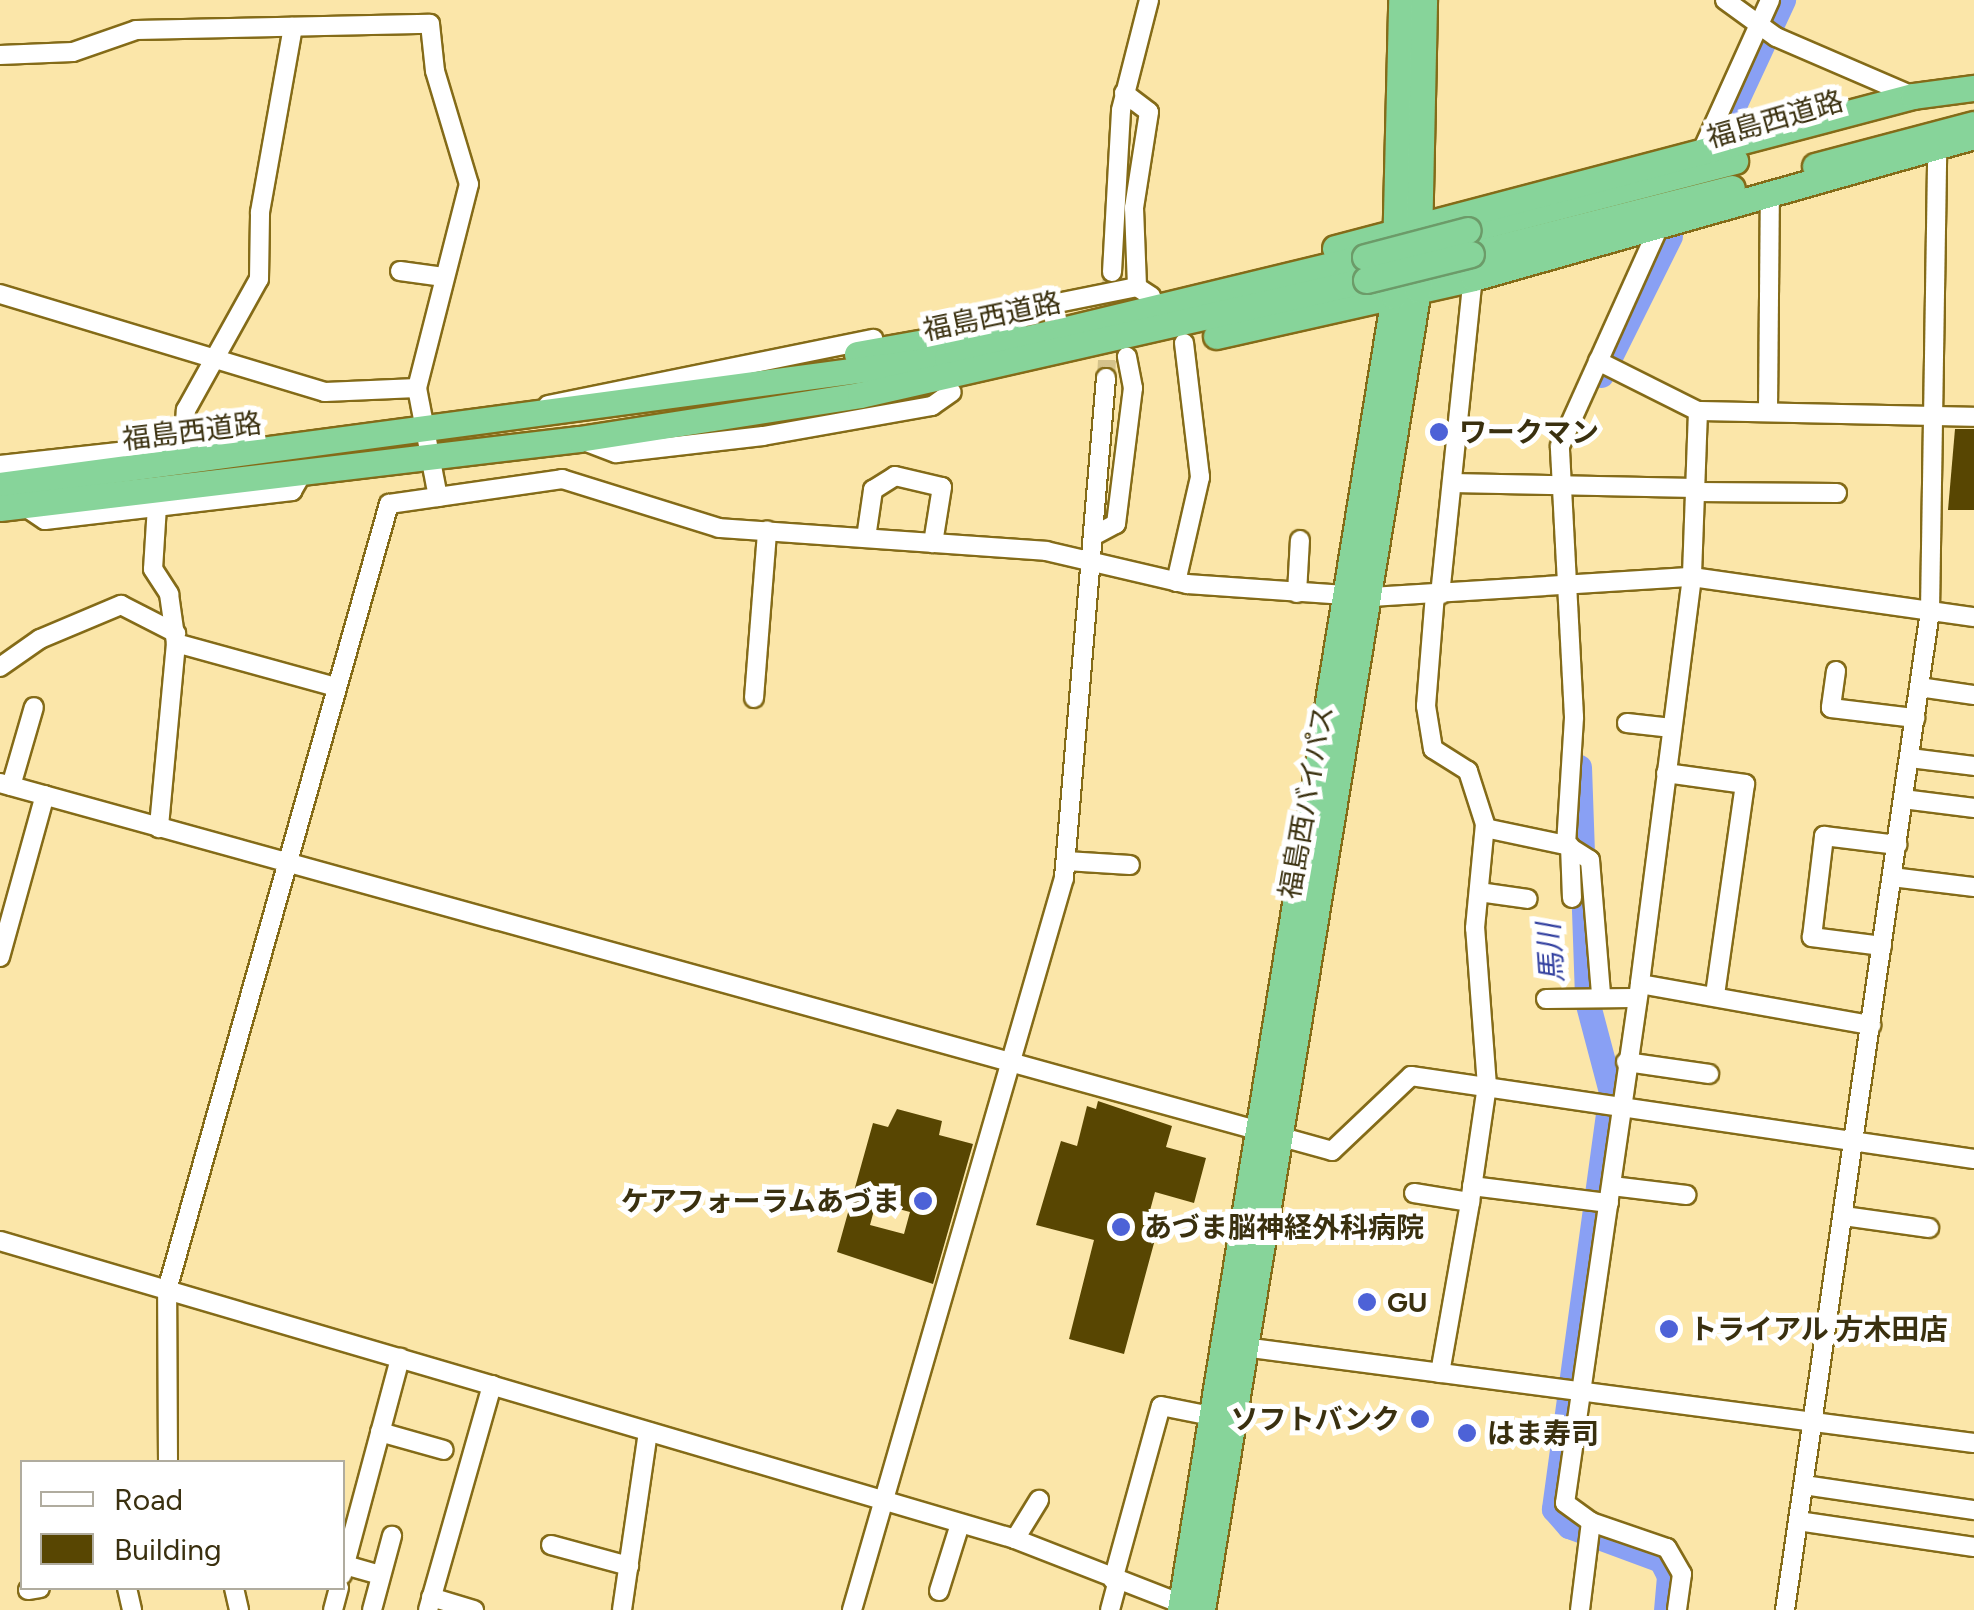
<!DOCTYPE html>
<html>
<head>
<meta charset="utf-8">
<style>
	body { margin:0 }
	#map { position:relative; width:1974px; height:1610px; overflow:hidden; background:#fbe6a9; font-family:Figtree,"Noto Sans JP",sans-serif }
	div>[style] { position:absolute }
	.river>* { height:25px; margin:-12.5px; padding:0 12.5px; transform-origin:12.5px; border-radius:12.5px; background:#89a0f4 }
	.building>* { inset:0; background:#584602 }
	.minor-tunnel>* { height:18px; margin-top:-9px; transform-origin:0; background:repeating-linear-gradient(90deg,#d4c28a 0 18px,transparent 0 27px) }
	.roads { filter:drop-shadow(2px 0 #846b18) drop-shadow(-2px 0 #846b18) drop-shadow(0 2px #846b18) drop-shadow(0 -2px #846b18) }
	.minor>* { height:18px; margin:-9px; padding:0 9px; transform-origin:9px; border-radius:9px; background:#fff }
	.highway>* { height:25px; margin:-12.5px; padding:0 12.5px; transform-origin:12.5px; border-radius:12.5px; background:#87d49a }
	.bridges { filter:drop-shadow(2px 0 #6c9b69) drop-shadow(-2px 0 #6c9b69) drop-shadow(0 2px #6c9b69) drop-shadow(0 -2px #6c9b69) }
	.highway-bridge>* { height:25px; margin:-12.5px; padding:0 12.5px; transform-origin:12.5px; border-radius:12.5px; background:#87d49a }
	.dots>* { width:28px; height:28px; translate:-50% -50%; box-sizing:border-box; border:5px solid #fff; border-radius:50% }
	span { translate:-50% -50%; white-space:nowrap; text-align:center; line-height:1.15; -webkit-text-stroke:10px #fff; paint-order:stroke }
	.street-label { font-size:28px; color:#3a300f }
	.poi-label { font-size:28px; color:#3a300f; font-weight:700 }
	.left { translate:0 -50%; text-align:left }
	.right { translate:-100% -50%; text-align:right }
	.water-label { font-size:30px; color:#313f9f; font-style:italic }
	.legend { position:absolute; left:20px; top:1460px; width:325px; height:130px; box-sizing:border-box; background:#fff; border:2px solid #b0ac9f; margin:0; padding:12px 18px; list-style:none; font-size:30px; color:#3a300f }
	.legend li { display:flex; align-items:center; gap:20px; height:50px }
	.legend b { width:50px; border:2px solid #b0ac9f }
</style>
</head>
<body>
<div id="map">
	<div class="river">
		<div style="left:1725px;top:125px;width:138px;rotate:-65.1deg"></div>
		<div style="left:1601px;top:375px;width:155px;rotate:-63.6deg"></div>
		<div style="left:1579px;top:767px;width:234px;rotate:88deg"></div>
		<div style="left:1587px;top:1001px;width:94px;rotate:75.2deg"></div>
		<div style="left:1611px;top:1092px;width:421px;rotate:97.8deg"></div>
		<div style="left:1554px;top:1509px;width:23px;rotate:49deg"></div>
		<div style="left:1569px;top:1526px;width:98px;rotate:20.3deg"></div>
		<div style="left:1661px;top:1560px;width:18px;rotate:63deg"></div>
		<div style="left:1669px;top:1576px;width:34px;rotate:95deg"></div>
	</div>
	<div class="building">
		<div style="clip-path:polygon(1955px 429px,1974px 429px,1974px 510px,1948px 510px)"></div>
		<div style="clip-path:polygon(1098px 1101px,1172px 1126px,1166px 1147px,1206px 1158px,1194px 1203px,1155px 1192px,1145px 1229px,1157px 1232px,1124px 1354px,1069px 1339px,1094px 1240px,1036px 1225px,1061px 1141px,1077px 1146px,1087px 1106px,1096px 1109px)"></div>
		<div style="clip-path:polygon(evenodd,897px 1109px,942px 1121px,939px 1135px,973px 1144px,933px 1284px,837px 1252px,873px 1123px,888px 1127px,897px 1109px,876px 1203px,910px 1212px,904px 1234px,870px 1225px,876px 1203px)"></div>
	</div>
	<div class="minor-tunnel">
		<div style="left:1106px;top:378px;width:106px;rotate:-86.8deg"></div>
	</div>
	<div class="roads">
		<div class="minor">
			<div style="left:1725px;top:0;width:63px;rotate:36deg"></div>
			<div style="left:1776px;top:37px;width:149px;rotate:23.3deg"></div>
			<div style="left:0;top:55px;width:73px;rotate:-2.4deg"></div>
			<div style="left:73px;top:52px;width:67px;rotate:-19.2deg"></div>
			<div style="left:136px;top:30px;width:294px;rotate:-1.2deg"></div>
			<div style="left:430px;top:24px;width:47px;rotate:83.9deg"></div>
			<div style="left:435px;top:71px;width:118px;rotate:73.3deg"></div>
			<div style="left:469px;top:184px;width:211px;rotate:104.3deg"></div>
			<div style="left:1124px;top:93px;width:31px;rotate:37deg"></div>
			<div style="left:1149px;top:112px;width:97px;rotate:98.9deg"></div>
			<div style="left:1134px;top:208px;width:79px;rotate:87.8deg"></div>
			<div style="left:1137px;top:287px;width:17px;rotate:33deg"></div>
			<div style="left:1701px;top:153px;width:168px;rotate:-65.7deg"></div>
			<div style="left:400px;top:271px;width:44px;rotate:7.8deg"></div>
			<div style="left:1112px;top:272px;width:162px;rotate:-86.8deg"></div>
			<div style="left:1121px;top:110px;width:114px;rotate:-75.7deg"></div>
			<div style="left:0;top:294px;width:339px;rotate:16.8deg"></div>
			<div style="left:325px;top:392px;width:92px;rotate:-2.5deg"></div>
			<div style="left:417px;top:388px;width:111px;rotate:79.1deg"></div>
			<div style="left:953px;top:324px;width:188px;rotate:-11.4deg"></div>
			<div style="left:1598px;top:361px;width:112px;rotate:26.6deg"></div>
			<div style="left:1698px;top:411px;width:276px;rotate:1.2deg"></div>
			<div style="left:548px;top:405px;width:332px;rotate:-11.5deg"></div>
			<div style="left:1698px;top:411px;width:166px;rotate:92.1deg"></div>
			<div style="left:1692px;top:577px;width:410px;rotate:97.3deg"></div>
			<div style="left:1640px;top:984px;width:235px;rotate:10.1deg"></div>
			<div style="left:1768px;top:411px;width:215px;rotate:-89.5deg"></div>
			<div style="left:579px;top:439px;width:40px;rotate:21deg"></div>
			<div style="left:616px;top:453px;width:148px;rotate:-6.6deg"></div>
			<div style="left:763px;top:436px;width:172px;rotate:-10.1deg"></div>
			<div style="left:932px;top:406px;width:24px;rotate:-35deg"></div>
			<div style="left:184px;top:444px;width:34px;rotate:-87deg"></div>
			<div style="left:186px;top:410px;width:150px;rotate:-60.9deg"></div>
			<div style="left:259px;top:279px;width:67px;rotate:-89.1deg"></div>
			<div style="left:260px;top:212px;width:188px;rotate:-79.9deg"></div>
			<div style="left:0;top:465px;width:247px;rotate:-6.3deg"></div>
			<div style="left:246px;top:438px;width:23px;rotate:38deg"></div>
			<div style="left:1452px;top:483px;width:243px;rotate:1.2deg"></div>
			<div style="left:1695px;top:492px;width:142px;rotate:0.4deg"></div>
			<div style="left:24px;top:506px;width:25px;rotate:34deg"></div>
			<div style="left:45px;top:520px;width:249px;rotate:-6.7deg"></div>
			<div style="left:292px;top:491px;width:22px;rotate:-60deg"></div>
			<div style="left:157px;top:506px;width:63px;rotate:93.6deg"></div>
			<div style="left:153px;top:569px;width:30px;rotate:57deg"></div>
			<div style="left:169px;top:594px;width:49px;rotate:81.9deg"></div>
			<div style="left:176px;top:643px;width:186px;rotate:95.3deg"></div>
			<div style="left:1093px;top:536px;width:26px;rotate:-28deg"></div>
			<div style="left:1116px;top:524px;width:137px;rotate:-82.9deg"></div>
			<div style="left:1133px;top:388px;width:32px;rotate:-101deg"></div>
			<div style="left:866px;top:538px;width:49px;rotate:-81.7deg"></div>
			<div style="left:873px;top:490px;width:26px;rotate:-32deg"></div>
			<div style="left:895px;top:476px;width:48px;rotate:13.2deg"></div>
			<div style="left:942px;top:487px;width:57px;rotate:99.1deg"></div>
			<div style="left:1176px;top:582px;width:108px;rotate:-77.1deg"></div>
			<div style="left:1200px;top:477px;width:135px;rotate:-96.8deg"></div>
			<div style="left:1297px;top:593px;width:53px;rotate:-86.8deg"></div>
			<div style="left:1440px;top:595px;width:319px;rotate:-84.1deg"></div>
			<div style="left:176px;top:643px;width:162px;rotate:15.4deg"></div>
			<div style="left:0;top:667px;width:49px;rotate:-35deg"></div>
			<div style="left:40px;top:639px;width:88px;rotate:-22.8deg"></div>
			<div style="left:121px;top:605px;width:62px;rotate:27deg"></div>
			<div style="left:1836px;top:671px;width:37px;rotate:98deg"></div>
			<div style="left:1831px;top:708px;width:85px;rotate:6.8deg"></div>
			<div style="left:1919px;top:687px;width:56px;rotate:8.3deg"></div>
			<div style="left:754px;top:698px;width:168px;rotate:-85.5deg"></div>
			<div style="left:1627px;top:723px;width:45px;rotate:6.3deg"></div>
			<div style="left:1910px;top:758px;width:64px;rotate:7.1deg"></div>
			<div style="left:1666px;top:773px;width:80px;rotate:7.9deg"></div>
			<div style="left:1745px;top:784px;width:212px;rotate:98.1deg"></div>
			<div style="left:0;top:783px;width:1382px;rotate:15.44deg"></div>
			<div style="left:1332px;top:1151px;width:109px;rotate:-43.5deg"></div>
			<div style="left:1411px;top:1076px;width:569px;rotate:8.39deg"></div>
			<div style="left:11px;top:786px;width:82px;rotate:-73.8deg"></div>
			<div style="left:1903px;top:799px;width:72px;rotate:7.2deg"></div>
			<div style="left:1485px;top:828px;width:83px;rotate:11.9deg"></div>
			<div style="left:1566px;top:845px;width:128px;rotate:-86.4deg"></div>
			<div style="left:1574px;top:717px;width:271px;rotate:-93deg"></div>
			<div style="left:1560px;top:446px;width:240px;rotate:-65.7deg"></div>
			<div style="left:1566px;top:845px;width:28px;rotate:32deg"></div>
			<div style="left:1590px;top:860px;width:133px;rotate:85.3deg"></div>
			<div style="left:1570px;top:846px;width:52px;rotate:87.8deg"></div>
			<div style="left:1066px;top:861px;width:64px;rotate:3.6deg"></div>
			<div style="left:1892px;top:877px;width:83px;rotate:7deg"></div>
			<div style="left:1479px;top:892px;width:49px;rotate:8.1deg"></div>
			<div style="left:1882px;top:946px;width:71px;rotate:-172.7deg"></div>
			<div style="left:1812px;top:937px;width:102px;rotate:-83.2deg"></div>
			<div style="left:1824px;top:836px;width:74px;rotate:7deg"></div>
			<div style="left:0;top:957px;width:168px;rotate:-74.5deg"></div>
			<div style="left:1640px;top:984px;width:524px;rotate:98.22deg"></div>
			<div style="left:1565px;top:1503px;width:32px;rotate:36deg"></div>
			<div style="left:1591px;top:1522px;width:80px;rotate:18.9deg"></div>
			<div style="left:1667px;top:1548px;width:30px;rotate:60deg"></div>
			<div style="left:1682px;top:1574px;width:36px;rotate:98deg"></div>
			<div style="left:1546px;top:999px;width:87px;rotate:-0.7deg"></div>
			<div style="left:1626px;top:1062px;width:84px;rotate:8.2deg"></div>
			<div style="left:1472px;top:1186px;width:138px;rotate:7.1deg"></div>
			<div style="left:1612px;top:1186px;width:75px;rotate:6.9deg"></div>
			<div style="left:1414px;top:1193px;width:57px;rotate:9.1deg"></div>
			<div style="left:1470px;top:1202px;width:117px;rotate:-81.7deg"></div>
			<div style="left:1487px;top:1086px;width:158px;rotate:-94.3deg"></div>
			<div style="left:1475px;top:928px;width:104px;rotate:-84.5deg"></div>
			<div style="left:1485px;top:824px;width:56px;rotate:-107.8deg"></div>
			<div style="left:1468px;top:771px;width:41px;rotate:-147.8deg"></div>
			<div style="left:1433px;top:749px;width:44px;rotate:-99.2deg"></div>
			<div style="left:1426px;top:706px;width:111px;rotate:-85.4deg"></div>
			<div style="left:1844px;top:1216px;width:86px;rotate:8deg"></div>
			<div style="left:0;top:1241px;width:1058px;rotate:16.36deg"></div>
			<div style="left:1015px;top:1539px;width:187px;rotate:21.3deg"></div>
			<div style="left:1236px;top:1346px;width:744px;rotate:7.49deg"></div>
			<div style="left:1440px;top:1373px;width:174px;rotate:-80deg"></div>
			<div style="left:380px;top:1432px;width:66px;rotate:15.7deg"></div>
			<div style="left:168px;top:1462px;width:172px;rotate:-90.3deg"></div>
			<div style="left:167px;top:1290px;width:817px;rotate:-74.23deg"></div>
			<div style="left:389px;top:504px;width:175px;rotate:-8.2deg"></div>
			<div style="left:562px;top:479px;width:164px;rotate:17.3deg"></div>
			<div style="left:719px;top:528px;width:328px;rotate:4deg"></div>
			<div style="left:1046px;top:551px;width:145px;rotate:13.2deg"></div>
			<div style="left:1187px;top:584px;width:184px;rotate:4deg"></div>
			<div style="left:1371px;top:597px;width:322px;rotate:-3.6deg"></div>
			<div style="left:1692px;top:577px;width:285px;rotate:8.1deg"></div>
			<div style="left:1804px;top:1485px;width:172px;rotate:8.4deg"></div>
			<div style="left:1798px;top:1521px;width:178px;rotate:8.4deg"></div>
			<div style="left:1015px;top:1539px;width:46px;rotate:-58.4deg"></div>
			<div style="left:551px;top:1545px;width:81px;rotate:15.1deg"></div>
			<div style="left:345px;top:1565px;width:37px;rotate:16deg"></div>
			<div style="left:342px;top:1575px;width:225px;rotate:-75deg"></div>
			<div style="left:1113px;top:1580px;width:180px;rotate:-74.6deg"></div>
			<div style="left:1161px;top:1406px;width:51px;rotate:11.3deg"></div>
			<div style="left:127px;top:1588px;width:23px;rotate:77deg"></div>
			<div style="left:234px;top:1588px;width:23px;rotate:77deg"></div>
			<div style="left:28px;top:1590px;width:12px;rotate:-9deg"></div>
			<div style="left:939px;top:1591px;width:70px;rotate:-72.6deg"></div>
			<div style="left:431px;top:1597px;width:45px;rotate:16.8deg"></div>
			<div style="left:333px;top:1610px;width:23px;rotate:-75deg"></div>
			<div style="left:372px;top:1610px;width:77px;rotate:-74.9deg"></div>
			<div style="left:428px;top:1610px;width:234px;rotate:-74.1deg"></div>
			<div style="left:622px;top:1610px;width:180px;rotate:-81.7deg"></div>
			<div style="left:852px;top:1610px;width:762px;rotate:-73.85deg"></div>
			<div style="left:1064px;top:878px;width:502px;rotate:-85.2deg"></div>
			<div style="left:1110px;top:1610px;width:30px;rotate:-75deg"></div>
			<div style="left:1580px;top:1610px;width:89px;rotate:-82.9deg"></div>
			<div style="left:1785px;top:1610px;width:1009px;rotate:-81.74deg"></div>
			<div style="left:1930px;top:611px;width:459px;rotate:-89.1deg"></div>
		</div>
		<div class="highway">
			<div style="left:1815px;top:166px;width:164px;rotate:-14.8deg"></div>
			<div style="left:1468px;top:230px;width:276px;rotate:-14.5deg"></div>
			<div style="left:1335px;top:248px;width:598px;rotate:-14.73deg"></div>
			<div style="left:1913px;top:96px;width:62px;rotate:-7.5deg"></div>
			<div style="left:1471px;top:254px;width:269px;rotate:-14.2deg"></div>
			<div style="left:1216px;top:336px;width:263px;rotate:-12.7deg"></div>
			<div style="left:1473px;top:278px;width:521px;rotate:-15.82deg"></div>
			<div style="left:857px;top:354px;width:159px;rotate:-10.1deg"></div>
			<div style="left:0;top:485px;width:955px;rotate:-7.64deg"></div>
			<div style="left:947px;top:358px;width:430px;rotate:-13.6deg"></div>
			<div style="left:0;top:508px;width:583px;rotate:-6.8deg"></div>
			<div style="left:579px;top:439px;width:284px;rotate:-8.9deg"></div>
			<div style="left:860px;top:395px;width:519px;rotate:-12.8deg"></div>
			<div style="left:1180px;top:1610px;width:1331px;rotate:-80.75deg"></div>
			<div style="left:1394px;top:296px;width:296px;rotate:-88.6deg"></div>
			<div style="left:1202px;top:1610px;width:1338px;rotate:-80.71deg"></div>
			<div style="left:1418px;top:290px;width:290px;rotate:-88.8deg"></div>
		</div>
	</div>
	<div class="bridges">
		<div class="highway-bridge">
			<div style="left:1365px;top:257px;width:106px;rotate:-14.7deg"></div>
			<div style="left:1366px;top:280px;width:108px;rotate:-13.9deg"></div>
		</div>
	</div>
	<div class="dots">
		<div style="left:1439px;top:432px;background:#4d62d7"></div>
		<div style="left:923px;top:1201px;background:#4d62d7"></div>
		<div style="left:1121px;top:1227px;background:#4d62d7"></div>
		<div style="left:1367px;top:1302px;background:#4d62d7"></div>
		<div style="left:1669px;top:1329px;background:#4d62d7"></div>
		<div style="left:1420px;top:1419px;background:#4d62d7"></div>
		<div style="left:1467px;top:1433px;background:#4d62d7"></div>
	</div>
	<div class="street-label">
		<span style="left:1775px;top:119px;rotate:-16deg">福島西道路</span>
		<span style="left:992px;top:316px;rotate:-12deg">福島西道路</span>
		<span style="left:192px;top:431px;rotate:-7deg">福島西道路</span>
		<span style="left:1306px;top:802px;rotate:-80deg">福島西バイパス</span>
	</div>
	<div class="poi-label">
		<span class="left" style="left:1459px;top:432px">ワークマン</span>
		<span class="right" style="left:900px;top:1201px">ケアフォーラムあづま</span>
		<span class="left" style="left:1144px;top:1227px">あづま脳神経外科病院</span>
		<span class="left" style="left:1387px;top:1302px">GU</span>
		<span class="left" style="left:1689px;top:1329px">トライアル 方木田店</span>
		<span class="right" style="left:1400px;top:1419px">ソフトバンク</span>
		<span class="left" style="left:1487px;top:1433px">はま寿司</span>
	</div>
	<div class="water-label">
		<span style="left:1551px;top:953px;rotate:-94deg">馬川</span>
	</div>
	<ul class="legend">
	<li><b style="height:12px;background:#fff"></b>Road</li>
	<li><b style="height:28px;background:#584602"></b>Building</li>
	</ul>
</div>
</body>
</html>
